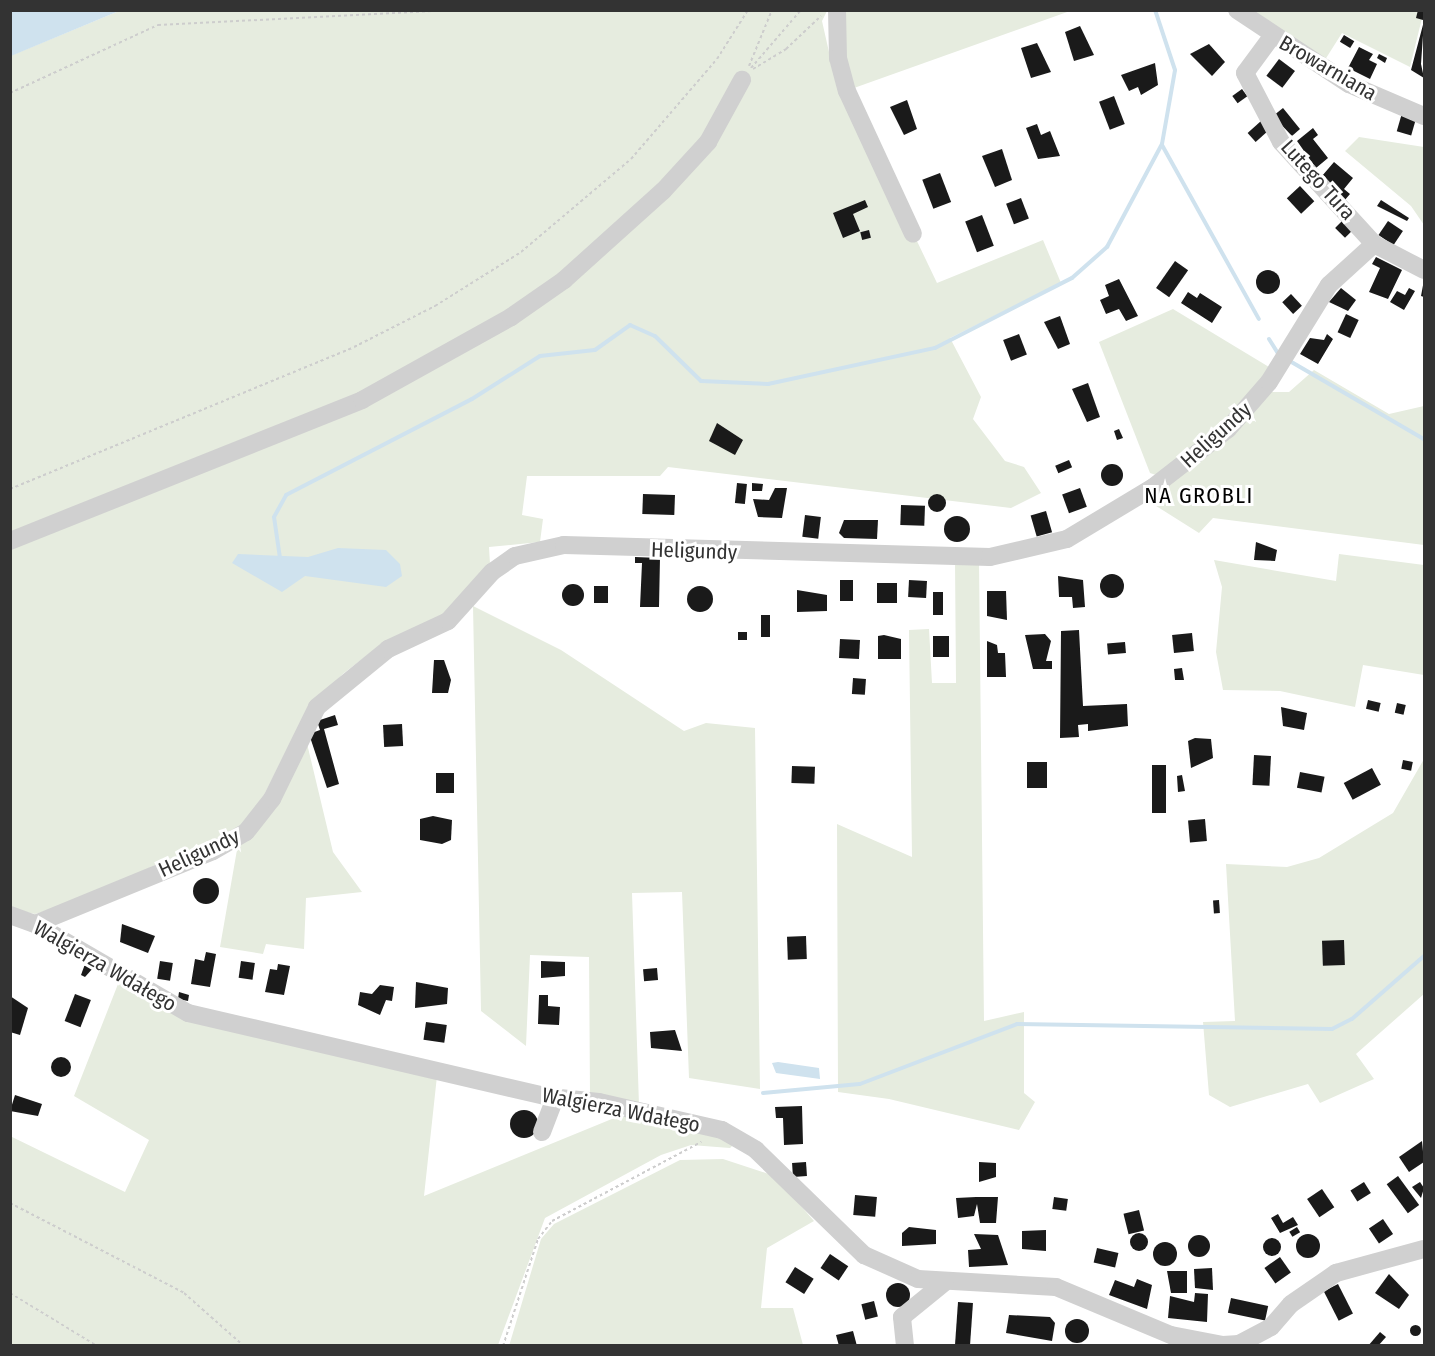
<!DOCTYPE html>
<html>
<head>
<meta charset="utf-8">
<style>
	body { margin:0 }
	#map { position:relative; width:1435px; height:1356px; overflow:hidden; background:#fff; font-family:"Fira Sans Condensed",sans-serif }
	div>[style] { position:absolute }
	.green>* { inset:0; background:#e6ecdf }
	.water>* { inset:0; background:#cfe2ee }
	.stream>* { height:4px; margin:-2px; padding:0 2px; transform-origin:2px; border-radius:2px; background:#cfe2ee }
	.building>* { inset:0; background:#1a1a1a; transform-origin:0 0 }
	.round { border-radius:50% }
	.path>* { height:2px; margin-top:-1px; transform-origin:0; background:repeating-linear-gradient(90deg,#cdcdcd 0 3px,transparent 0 6px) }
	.minor>* { height:18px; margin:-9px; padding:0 9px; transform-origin:9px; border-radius:9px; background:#d0d0d0 }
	span { translate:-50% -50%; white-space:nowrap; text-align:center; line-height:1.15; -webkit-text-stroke:6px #fff; paint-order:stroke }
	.street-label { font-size:21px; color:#333 }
	.neighbourhood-label { font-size:22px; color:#000; letter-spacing:1.5px }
	.frame { position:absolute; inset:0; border:12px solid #333; pointer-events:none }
</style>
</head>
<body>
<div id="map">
	<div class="green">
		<div style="clip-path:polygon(1424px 10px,1410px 67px,1342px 33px,1323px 63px,1245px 11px)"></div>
		<div style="clip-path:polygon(119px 11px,827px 11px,822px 21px,831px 61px,937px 283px,1043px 240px,1061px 283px,950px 338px,981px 397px,973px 419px,1005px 461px,1024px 467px,1041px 493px,1011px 508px,668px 467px,660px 476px,527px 476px,522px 515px,543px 519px,540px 542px,489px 547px,490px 564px,443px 618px,370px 653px,344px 673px,308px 708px,253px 817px,215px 843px,163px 861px,87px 899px,35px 914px,11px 909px,10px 56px)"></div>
		<div style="clip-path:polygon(842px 11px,1070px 11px,854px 88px,842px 55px)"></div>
		<div style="clip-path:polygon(1359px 137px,1424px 147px,1424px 225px,1411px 206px,1345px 151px)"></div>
		<div style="clip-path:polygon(1173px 309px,1269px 367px,1246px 406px,1159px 476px,1150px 473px,1099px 342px)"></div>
		<div style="clip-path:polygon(1314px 370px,1389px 414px,1424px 406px,1424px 545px,1213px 518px,1199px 533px,1153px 504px,1153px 494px,1268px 392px,1289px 392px)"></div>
		<div style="clip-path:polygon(1339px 554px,1424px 565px,1424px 675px,1363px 665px,1355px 707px,1280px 691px,1223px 690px,1216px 652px,1222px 587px,1214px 560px,1336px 581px)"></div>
		<div style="clip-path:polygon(979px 560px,984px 1021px,1024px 1012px,1024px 1093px,1035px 1102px,1019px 1130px,889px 1099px,838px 1092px,837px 824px,912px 857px,909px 630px,929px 629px,932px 683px,956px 683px,955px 562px)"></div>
		<div style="clip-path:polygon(473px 606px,561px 650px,684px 731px,706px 723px,755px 728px,760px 1089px,689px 1078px,682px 892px,632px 893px,639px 1105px,590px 1095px,589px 957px,530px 955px,526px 1046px,481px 1011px)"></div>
		<div style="clip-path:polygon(304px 731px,333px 852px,362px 892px,306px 898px,304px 949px,266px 944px,263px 954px,220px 947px,238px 844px)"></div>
		<div style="clip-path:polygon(1424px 759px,1424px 994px,1356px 1054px,1374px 1079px,1320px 1103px,1308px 1084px,1230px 1107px,1209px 1095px,1203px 1022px,1235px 1021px,1226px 864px,1287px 867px,1319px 858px,1393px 813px)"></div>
		<div style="clip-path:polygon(120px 979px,148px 1000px,437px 1076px,424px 1196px,624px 1114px,736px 1142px,730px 1148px,691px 1145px,661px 1155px,545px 1218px,498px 1345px,11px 1346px,10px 1136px,125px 1192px,149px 1140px,74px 1096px)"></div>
		<div style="clip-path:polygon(723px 1159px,775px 1176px,814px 1221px,767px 1248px,761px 1308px,793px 1308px,803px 1345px,509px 1346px,541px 1239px,554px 1224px,680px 1160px)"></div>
	</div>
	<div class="water">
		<div style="clip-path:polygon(11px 10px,119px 10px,119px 11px,11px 56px)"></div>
		<div style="clip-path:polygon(338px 548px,386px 550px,400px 564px,402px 576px,386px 587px,305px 576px,282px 592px,232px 563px,238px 554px,308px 557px)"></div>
		<div style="clip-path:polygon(778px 1062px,819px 1068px,820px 1079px,776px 1073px,772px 1063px)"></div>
	</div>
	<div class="stream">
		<div style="left:1162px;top:145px;width:199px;rotate:60.9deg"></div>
		<div style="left:1269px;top:339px;width:19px;rotate:58deg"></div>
		<div style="left:1288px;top:360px;width:157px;rotate:30.2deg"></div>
		<div style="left:280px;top:558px;width:41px;rotate:-98.3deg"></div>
		<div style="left:274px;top:517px;width:25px;rotate:-61deg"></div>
		<div style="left:286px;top:495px;width:209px;rotate:-27.3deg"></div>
		<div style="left:472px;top:399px;width:80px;rotate:-32.3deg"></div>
		<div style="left:540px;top:356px;width:55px;rotate:-6.2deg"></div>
		<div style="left:595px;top:350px;width:43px;rotate:-35.5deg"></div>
		<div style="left:630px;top:325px;width:27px;rotate:24deg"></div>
		<div style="left:655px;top:336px;width:64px;rotate:44.4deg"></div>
		<div style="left:701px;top:381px;width:67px;rotate:2.6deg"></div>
		<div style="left:768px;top:384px;width:171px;rotate:-12.2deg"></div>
		<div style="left:935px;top:348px;width:154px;rotate:-27.1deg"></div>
		<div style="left:1072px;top:278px;width:47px;rotate:-41.5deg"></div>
		<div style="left:1107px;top:247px;width:117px;rotate:-61.9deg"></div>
		<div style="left:1162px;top:144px;width:75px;rotate:-80deg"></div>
		<div style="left:1175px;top:70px;width:63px;rotate:-108.4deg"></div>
		<div style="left:763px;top:1093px;width:97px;rotate:-5.3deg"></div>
		<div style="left:860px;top:1084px;width:168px;rotate:-20.9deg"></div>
		<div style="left:1017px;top:1024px;width:315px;rotate:0.9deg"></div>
		<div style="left:1332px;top:1029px;width:22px;rotate:-27deg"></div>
		<div style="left:1352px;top:1019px;width:96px;rotate:-41.2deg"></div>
	</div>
	<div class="building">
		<div style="clip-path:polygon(1418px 10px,1424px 10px,1423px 20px,1416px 18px)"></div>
		<div style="clip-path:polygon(1424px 21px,1421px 64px,1424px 78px,1411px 70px)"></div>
		<div style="clip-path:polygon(1080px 26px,1094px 55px,1074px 61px,1065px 32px)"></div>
		<div style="left:1344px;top:35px;width:12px;height:8px;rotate:31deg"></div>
		<div style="clip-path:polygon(1037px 43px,1051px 72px,1031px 78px,1021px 48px)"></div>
		<div style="clip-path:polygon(1209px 44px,1225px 62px,1212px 76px,1190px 54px)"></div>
		<div style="clip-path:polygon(1359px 47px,1373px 54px,1369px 60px,1377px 64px,1370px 79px,1348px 68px)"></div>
		<div style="clip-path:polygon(1379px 54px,1387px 58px,1385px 63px,1377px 58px)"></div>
		<div style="left:1279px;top:59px;width:20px;height:21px;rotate:37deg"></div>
		<div style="clip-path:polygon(1155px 63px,1158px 85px,1141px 95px,1138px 87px,1129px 91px,1121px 75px)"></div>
		<div style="left:1242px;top:89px;width:9px;height:12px;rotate:54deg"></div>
		<div style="left:1114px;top:96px;width:30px;height:16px;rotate:69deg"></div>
		<div style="clip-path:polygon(907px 100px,917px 129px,904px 135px,890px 107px)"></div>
		<div style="clip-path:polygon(1283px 108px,1300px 129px,1292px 136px,1273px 116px)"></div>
		<div style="left:1402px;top:113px;width:15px;height:19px;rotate:16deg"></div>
		<div style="left:1261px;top:121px;width:12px;height:18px;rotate:48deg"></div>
		<div style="clip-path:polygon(1037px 124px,1041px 135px,1050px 131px,1060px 156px,1038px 159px,1026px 128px)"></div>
		<div style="clip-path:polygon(1313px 128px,1318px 135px,1313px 139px,1328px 158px,1316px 168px,1297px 141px)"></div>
		<div style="clip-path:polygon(1002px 149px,1012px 180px,995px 187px,982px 156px)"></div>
		<div style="clip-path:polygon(1334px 162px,1353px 178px,1344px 189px,1350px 194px,1344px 201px,1322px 176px)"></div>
		<div style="left:940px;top:173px;width:31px;height:19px;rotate:69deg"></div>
		<div style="left:1300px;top:186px;width:21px;height:18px;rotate:47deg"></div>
		<div style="left:1021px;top:198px;width:22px;height:16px;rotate:69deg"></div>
		<div style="clip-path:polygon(865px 200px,868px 207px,853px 214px,860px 231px,843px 238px,833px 213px)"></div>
		<div style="clip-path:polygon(1381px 200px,1409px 218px,1407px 221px,1377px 206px)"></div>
		<div style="left:982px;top:215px;width:33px;height:18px;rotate:69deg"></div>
		<div style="left:1345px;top:218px;width:14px;height:14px;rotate:45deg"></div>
		<div style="left:1388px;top:221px;width:18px;height:17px;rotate:34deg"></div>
		<div style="left:869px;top:230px;width:8px;height:9px;rotate:76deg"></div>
		<div style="clip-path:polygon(1376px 257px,1402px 270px,1388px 299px,1369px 292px,1380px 268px,1372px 264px)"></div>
		<div style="left:1175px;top:261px;width:16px;height:33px;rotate:35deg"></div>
		<div class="round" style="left:1256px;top:270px;width:24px;height:24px"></div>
		<div style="clip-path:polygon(1119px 279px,1138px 316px,1126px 321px,1119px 309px,1106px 314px,1100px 300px,1109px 296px,1105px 285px)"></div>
		<div style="clip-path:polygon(1424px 280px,1424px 297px,1421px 296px)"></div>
		<div style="clip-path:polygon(1341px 288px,1356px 300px,1348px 311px,1329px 302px)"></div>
		<div style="clip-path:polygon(1409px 288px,1415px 291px,1404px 310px,1390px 302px,1397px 291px,1405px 295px)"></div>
		<div style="clip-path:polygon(1188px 292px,1197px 298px,1200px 293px,1222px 307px,1212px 323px,1181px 303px)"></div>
		<div style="left:1291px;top:294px;width:16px;height:12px;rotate:47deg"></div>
		<div style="left:1346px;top:314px;width:14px;height:20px;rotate:25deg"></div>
		<div style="clip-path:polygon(1060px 316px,1070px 344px,1058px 349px,1044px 322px)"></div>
		<div style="left:1019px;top:334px;width:22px;height:17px;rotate:69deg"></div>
		<div style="clip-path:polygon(1327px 334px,1333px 339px,1318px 364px,1300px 354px,1310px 338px,1324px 340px)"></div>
		<div style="clip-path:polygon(1088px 383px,1100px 417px,1087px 422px,1072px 389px)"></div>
		<div style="clip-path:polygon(717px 423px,743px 440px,735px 455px,709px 441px)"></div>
		<div style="clip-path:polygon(1119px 429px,1123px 438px,1117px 440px,1114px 431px)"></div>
		<div style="left:1069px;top:460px;width:8px;height:15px;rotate:67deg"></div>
		<div class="round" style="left:1101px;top:464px;width:22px;height:22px"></div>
		<div style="left:737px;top:483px;width:10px;height:20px;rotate:6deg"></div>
		<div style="clip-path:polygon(752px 483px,763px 484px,762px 491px,752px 491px)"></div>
		<div style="clip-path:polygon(775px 488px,787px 488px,782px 518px,758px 517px,753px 499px,769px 500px)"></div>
		<div style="left:1080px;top:488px;width:20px;height:19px;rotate:70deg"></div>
		<div style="left:643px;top:494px;width:32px;height:20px;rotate:2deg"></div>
		<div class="round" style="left:928px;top:494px;width:18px;height:18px"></div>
		<div style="left:901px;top:505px;width:24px;height:20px;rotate:2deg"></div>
		<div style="left:1046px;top:511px;width:22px;height:16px;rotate:74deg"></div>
		<div style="left:805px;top:515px;width:16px;height:22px;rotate:7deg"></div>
		<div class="round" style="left:944px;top:516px;width:26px;height:26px"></div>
		<div style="clip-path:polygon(844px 520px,878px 520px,877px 539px,844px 538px,839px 533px)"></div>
		<div style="clip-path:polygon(1256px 542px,1277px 550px,1275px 561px,1254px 560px)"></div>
		<div style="clip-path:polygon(635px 557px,660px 558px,659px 607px,640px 607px,642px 563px,635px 563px)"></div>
		<div class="round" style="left:1100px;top:574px;width:24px;height:24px"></div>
		<div style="clip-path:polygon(1058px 576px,1083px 580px,1085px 607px,1073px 608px,1072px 597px,1059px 597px)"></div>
		<div style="left:840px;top:580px;width:13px;height:21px"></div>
		<div style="left:909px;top:580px;width:18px;height:17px;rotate:3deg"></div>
		<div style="left:877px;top:583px;width:20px;height:20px"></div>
		<div class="round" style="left:562px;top:584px;width:22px;height:22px"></div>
		<div class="round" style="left:687px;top:586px;width:26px;height:26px"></div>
		<div style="left:594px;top:586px;width:14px;height:17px"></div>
		<div style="clip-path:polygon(797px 590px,827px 595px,827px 611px,797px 612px)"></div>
		<div style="clip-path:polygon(987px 591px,1006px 591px,1007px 620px,987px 616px)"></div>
		<div style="left:933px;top:592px;width:10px;height:23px"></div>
		<div style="left:761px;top:615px;width:9px;height:22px"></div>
		<div style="clip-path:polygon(1079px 630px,1083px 706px,1127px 704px,1128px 726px,1088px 731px,1088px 724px,1078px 725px,1079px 737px,1060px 738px,1061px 631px)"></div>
		<div style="left:738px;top:632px;width:9px;height:8px"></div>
		<div style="left:1192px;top:633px;width:18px;height:20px;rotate:84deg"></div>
		<div style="clip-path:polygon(1045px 634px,1051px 641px,1046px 661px,1052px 661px,1052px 669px,1033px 669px,1025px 635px)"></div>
		<div style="clip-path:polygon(884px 635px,901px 639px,901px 659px,878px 659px,878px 636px)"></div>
		<div style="left:933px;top:636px;width:16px;height:21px"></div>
		<div style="left:840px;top:639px;width:20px;height:19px;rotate:3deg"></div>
		<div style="clip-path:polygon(987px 641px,997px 645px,998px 653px,1005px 653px,1006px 677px,987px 677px)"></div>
		<div style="left:1125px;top:642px;width:11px;height:18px;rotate:85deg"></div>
		<div style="clip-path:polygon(434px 660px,444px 660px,451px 680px,448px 693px,432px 693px)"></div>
		<div style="clip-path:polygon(1182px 668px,1184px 680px,1175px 680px,1174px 669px)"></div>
		<div style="left:853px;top:678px;width:13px;height:16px;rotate:4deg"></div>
		<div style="left:1368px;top:700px;width:13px;height:9px;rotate:13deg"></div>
		<div style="left:1397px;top:703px;width:9px;height:10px;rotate:13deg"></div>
		<div style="clip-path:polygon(1281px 707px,1307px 713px,1304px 730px,1283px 726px)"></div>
		<div style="clip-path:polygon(335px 715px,338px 725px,324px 729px,339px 784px,327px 788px,309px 734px,320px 730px,317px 721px)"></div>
		<div style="left:402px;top:724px;width:22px;height:19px;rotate:87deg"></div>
		<div style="clip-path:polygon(1195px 738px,1211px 739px,1213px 758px,1191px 768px,1188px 741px)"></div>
		<div style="left:1254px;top:755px;width:17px;height:30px;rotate:3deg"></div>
		<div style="left:1403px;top:760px;width:10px;height:9px;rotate:11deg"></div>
		<div style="left:1027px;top:762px;width:20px;height:26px"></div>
		<div style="left:1152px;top:765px;width:14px;height:48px"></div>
		<div style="left:792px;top:766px;width:23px;height:17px;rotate:2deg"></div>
		<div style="left:1372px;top:768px;width:19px;height:32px;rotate:62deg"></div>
		<div style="left:1300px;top:772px;width:25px;height:16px;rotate:11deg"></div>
		<div style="left:436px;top:773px;width:18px;height:20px"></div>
		<div style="clip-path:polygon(1182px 775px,1185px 791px,1178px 792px,1177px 776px)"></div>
		<div style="clip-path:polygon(433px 816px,452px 820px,451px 840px,442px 844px,420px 840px,420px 819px)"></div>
		<div style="left:1205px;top:819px;width:22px;height:17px;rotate:85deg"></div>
		<div class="round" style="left:193px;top:878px;width:26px;height:26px"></div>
		<div style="left:1219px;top:900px;width:13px;height:6px;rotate:86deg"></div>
		<div style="clip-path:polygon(122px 924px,155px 936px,148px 953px,120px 942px)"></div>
		<div style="left:806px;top:936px;width:23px;height:19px;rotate:88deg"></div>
		<div style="left:1344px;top:940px;width:25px;height:22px;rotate:88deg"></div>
		<div style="clip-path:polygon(206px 952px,216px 954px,210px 987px,191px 984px,195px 959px,204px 961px)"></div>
		<div style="left:160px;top:961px;width:13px;height:18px;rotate:9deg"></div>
		<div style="left:241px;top:961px;width:14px;height:17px;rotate:8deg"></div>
		<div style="clip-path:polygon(541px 961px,565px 962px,565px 976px,541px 978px)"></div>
		<div style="clip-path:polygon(85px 964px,94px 967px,85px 977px,81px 975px)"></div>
		<div style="clip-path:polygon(278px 964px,290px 966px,284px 995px,265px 992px,270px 969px,277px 970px)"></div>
		<div style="left:657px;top:968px;width:12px;height:14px;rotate:85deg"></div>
		<div style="clip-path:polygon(416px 982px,448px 988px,447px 1004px,415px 1008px)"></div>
		<div style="clip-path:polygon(380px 985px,394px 987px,392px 1001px,386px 1000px,380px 1015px,358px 1005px,360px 992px,372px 994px)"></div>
		<div style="clip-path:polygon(179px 992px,189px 995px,188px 1001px,178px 999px)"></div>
		<div style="left:75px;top:994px;width:17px;height:29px;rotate:21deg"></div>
		<div style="clip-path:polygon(539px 995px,548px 995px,548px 1006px,560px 1007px,559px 1025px,538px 1024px)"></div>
		<div style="clip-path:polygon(10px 996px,28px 1008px,20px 1035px,10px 1032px)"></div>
		<div style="left:426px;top:1022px;width:21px;height:18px;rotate:8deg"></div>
		<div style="clip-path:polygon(675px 1030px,682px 1051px,651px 1048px,650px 1032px)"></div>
		<div class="round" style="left:51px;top:1057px;width:20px;height:20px"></div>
		<div style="clip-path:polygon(15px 1095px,42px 1104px,38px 1116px,10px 1111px)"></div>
		<div style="clip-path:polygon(802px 1106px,803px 1144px,784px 1145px,783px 1118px,776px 1118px,775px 1107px)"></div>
		<div class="round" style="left:510px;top:1110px;width:28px;height:28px"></div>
		<div style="clip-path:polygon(1422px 1141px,1424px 1162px,1409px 1172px,1399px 1157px)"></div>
		<div style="left:806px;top:1162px;width:14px;height:14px;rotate:86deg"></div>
		<div style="clip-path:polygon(979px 1162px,996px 1163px,996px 1177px,979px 1182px)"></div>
		<div style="left:1398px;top:1176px;width:36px;height:14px;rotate:54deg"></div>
		<div style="left:1364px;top:1182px;width:13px;height:16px;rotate:58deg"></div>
		<div style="clip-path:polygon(1420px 1182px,1424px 1188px,1421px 1198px,1412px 1187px)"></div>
		<div style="left:1322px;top:1189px;width:22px;height:18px;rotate:56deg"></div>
		<div style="left:855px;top:1195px;width:22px;height:20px;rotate:5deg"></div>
		<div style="clip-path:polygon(976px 1197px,998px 1197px,996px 1223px,980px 1223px,977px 1204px,974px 1216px,958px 1218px,956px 1198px)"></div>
		<div style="left:1054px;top:1197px;width:14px;height:12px;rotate:8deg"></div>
		<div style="left:1139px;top:1210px;width:21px;height:16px;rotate:76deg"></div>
		<div style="clip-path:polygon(1278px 1214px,1283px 1223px,1293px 1217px,1298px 1225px,1280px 1233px,1271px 1218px)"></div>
		<div style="left:1383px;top:1219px;width:18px;height:17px;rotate:56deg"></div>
		<div style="clip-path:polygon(909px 1227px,936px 1230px,936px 1244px,902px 1246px,902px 1233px)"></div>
		<div style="left:1297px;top:1227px;width:6px;height:9px;rotate:59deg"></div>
		<div style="clip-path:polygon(1046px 1230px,1046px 1251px,1022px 1249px,1022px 1231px)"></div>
		<div class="round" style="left:1130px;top:1233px;width:18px;height:18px"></div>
		<div style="clip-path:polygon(974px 1234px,998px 1235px,1008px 1265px,969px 1267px,968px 1250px,981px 1249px)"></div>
		<div class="round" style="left:1296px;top:1234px;width:24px;height:24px"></div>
		<div class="round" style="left:1188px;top:1235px;width:22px;height:22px"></div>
		<div class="round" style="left:1263px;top:1238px;width:18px;height:18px"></div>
		<div class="round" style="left:1153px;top:1242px;width:24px;height:24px"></div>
		<div style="left:1097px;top:1248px;width:22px;height:15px;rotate:13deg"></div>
		<div style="left:830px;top:1254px;width:22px;height:17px;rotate:34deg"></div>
		<div style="left:1280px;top:1257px;width:19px;height:19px;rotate:55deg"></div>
		<div style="left:795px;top:1267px;width:22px;height:18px;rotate:32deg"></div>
		<div style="clip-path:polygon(1212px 1268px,1213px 1290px,1195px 1288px,1194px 1269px)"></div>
		<div style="clip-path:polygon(1167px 1271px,1187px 1271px,1187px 1293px,1171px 1293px)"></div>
		<div style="clip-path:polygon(1389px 1274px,1409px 1295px,1399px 1309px,1375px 1293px)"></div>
		<div style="clip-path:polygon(1137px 1279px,1152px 1285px,1147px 1309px,1109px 1295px,1115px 1280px,1134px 1287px)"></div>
		<div class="round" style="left:886px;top:1283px;width:24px;height:24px"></div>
		<div style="left:1338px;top:1284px;width:33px;height:16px;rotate:63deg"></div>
		<div style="clip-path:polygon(1195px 1293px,1208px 1294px,1207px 1322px,1168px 1318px,1170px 1296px,1194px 1302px)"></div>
		<div style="left:1231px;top:1298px;width:38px;height:15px;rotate:12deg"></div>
		<div style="left:874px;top:1301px;width:16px;height:13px;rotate:76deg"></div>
		<div style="left:958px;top:1302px;width:15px;height:42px;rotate:4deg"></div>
		<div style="clip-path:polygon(1009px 1315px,1050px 1317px,1055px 1323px,1052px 1341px,1006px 1333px)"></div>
		<div class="round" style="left:1065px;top:1319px;width:24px;height:24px"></div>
		<div class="round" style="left:1409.5px;top:1324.5px;width:11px;height:11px"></div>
		<div style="clip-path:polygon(853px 1331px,857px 1346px,839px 1346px,836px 1335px)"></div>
		<div style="clip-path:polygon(1380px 1332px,1386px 1337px,1378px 1346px,1368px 1346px)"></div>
	</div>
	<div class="path">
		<div style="left:749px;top:66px;width:61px;rotate:-67.7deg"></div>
		<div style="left:751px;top:68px;width:77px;rotate:-49.2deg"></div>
		<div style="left:753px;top:69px;width:39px;rotate:-31deg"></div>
		<div style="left:786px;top:49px;width:48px;rotate:-43.3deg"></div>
		<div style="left:10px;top:93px;width:163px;rotate:-24.7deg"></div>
		<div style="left:158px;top:25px;width:299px;rotate:-2.9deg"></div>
		<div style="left:10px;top:489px;width:372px;rotate:-22.4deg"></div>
		<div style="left:354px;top:347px;width:91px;rotate:-26.8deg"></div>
		<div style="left:435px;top:306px;width:102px;rotate:-32.1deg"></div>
		<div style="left:521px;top:252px;width:144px;rotate:-40.2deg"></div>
		<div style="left:631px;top:159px;width:132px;rotate:-49.3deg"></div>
		<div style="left:717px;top:59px;width:58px;rotate:-57.7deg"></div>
		<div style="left:10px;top:1203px;width:196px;rotate:27.3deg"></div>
		<div style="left:184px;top:1293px;width:80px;rotate:41.5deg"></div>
		<div style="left:10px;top:1293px;width:102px;rotate:31.3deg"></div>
		<div style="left:503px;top:1346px;width:113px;rotate:-71.9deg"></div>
		<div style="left:538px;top:1239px;width:23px;rotate:-52deg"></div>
		<div style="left:552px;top:1221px;width:169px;rotate:-27.9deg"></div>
		<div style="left:555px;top:1346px;width:45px"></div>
	</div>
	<div class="minor">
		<div style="left:837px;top:10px;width:48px;rotate:88.8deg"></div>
		<div style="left:838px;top:58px;width:34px;rotate:75deg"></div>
		<div style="left:847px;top:91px;width:157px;rotate:65.2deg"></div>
		<div style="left:1237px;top:10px;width:134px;rotate:33.5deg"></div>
		<div style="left:1349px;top:84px;width:82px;rotate:23.1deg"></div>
		<div style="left:1273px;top:35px;width:47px;rotate:126.4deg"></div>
		<div style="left:1245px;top:73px;width:78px;rotate:62.4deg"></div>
		<div style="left:1281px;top:142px;width:138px;rotate:47.6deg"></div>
		<div style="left:1374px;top:244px;width:56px;rotate:27.5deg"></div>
		<div style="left:10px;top:541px;width:379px;rotate:-21.8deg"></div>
		<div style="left:362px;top:400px;width:171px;rotate:-29.1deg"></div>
		<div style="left:511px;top:317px;width:65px;rotate:-34.9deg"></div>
		<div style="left:564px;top:280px;width:133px;rotate:-42deg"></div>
		<div style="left:663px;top:191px;width:67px;rotate:-47.4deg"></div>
		<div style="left:708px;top:142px;width:71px;rotate:-61.3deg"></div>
		<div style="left:10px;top:915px;width:27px;rotate:20deg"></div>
		<div style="left:35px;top:924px;width:177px;rotate:30.2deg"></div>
		<div style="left:188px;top:1013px;width:372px;rotate:13.1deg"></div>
		<div style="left:550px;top:1097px;width:49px;rotate:5.8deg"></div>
		<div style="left:599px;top:1102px;width:126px;rotate:12.8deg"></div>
		<div style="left:722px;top:1130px;width:39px;rotate:30deg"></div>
		<div style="left:756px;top:1150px;width:151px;rotate:44.2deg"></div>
		<div style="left:864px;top:1255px;width:59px;rotate:24deg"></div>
		<div style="left:918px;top:1279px;width:138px;rotate:3.3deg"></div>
		<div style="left:1056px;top:1287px;width:125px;rotate:22.7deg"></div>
		<div style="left:1171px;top:1335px;width:53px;rotate:10.9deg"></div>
		<div style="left:1223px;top:1345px;width:16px;rotate:-4deg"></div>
		<div style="left:1239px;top:1344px;width:36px;rotate:-28deg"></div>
		<div style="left:1271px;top:1327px;width:30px;rotate:-49deg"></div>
		<div style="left:1291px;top:1304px;width:55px;rotate:-34.6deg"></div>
		<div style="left:1336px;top:1273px;width:91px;rotate:-15.3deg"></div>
		<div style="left:35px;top:924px;width:192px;rotate:-22.3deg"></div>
		<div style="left:213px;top:851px;width:38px;rotate:-30deg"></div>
		<div style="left:246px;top:832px;width:42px;rotate:-51.8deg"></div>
		<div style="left:272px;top:799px;width:102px;rotate:-63.9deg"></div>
		<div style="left:317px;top:707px;width:92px;rotate:-39.2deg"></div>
		<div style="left:388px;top:649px;width:66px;rotate:-25deg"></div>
		<div style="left:448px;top:621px;width:66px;rotate:-48.1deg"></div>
		<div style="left:492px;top:572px;width:28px;rotate:-35deg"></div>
		<div style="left:515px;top:556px;width:50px;rotate:-12.7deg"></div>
		<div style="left:564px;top:545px;width:426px;rotate:1.6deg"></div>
		<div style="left:990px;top:557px;width:79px;rotate:-13.2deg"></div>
		<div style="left:1067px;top:539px;width:99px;rotate:-31deg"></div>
		<div style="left:1152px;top:488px;width:96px;rotate:-37.8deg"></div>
		<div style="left:1228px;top:429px;width:62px;rotate:-48.9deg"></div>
		<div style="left:1269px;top:382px;width:114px;rotate:-58.3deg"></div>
		<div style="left:1329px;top:285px;width:61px;rotate:-42.3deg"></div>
		<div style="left:542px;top:1132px;width:36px;rotate:-69deg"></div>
		<div style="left:905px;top:1346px;width:29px;rotate:-96deg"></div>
		<div style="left:902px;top:1317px;width:55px;rotate:-39.1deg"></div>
	</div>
	<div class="street-label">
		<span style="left:1328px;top:68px;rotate:30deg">Browarniana</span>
		<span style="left:1318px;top:180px;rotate:48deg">Lutego Tura</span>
		<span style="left:1216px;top:435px;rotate:-42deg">Heligundy</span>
		<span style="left:694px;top:551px;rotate:2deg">Heligundy</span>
		<span style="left:199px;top:853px;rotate:-25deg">Heligundy</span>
		<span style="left:105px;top:966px;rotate:30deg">Walgierza Wdałego</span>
		<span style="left:621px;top:1110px;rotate:11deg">Walgierza Wdałego</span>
	</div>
	<div class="neighbourhood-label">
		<span style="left:1199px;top:496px">NA GROBLI</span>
	</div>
	<div class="frame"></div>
</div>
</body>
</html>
